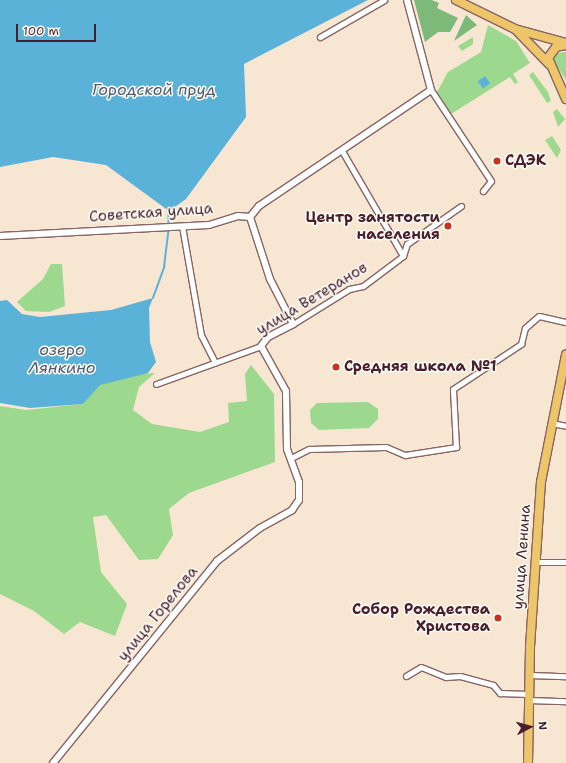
<!DOCTYPE html>
<html>
<head>
<meta charset="utf-8">
<style>
	body { margin:0 }
	#map { position:relative; width:566px; height:763px; overflow:hidden; background:#f7e6d2; font-family:"Shantell Sans",sans-serif }
	div>[style] { position:absolute }
	.green>* { inset:0; background:#9cd98e }
	.forest>* { inset:0; background:#7db979 }
	.water>* { inset:0; background:#5bb2d8; transform-origin:0 0 }
	.stream>* { height:1.5px; margin:-0.75px; padding:0 0.75px; transform-origin:0.75px; border-radius:0.75px; background:#5bb2d8 }
	.roads { filter:drop-shadow(1px 0 #876565) drop-shadow(-1px 0 #876565) drop-shadow(0 1px #876565) drop-shadow(0 -1px #876565) }
	.minor>* { height:5px; margin:-2.5px; padding:0 2.5px; transform-origin:2.5px; border-radius:2.5px; background:#fff }
	.tertiary>* { height:6px; margin:-3px; padding:0 3px; transform-origin:3px; border-radius:3px; background:#fff }
	.primary>* { height:8px; margin:-4px; padding:0 4px; transform-origin:4px; border-radius:4px; background:#eec569 }
	.dots>* { width:11px; height:11px; translate:-50% -50%; box-sizing:border-box; border:2px solid #fdfcf7; border-radius:50% }
	span { translate:-50% -50%; white-space:nowrap; text-align:center; line-height:1.15; -webkit-text-stroke:3px #fdfcf7; paint-order:stroke }
	.poi-label { font-size:15px; color:#4a1f2b; font-weight:700 }
	.left { translate:0 -50%; text-align:left }
	.right { translate:-100% -50%; text-align:right }
	.street-label { font-size:15px; color:#4a1f2b }
	.water-label { font-size:16px; color:#515a70; font-style:italic }
	.north { position:absolute; left:510px; top:707px; width:40px; height:40px; -webkit-text-stroke:3px #fdfcf7; paint-order:stroke; rotate:84deg; font-size:11px; font-weight:700; line-height:16px; text-align:center; color:#4a1f2b }
	.north::after { content:''; display:block; margin:auto; width:14px; height:18px; background:#4a1f2b; clip-path:polygon(50% 0,100% 100%,50% 72%,0 100%) }
	.scale { position:absolute; left:16px; top:24px; width:80px; height:18px; box-sizing:border-box; border:2px solid #4a1f2b; border-top:0; padding-left:5px; font-size:12px; line-height:14px; white-space:nowrap; color:#4a1f2b; -webkit-text-stroke:3px #fdfcf7; paint-order:stroke }
</style>
</head>
<body>
<div id="map">
	<div class="green">
		<div style="clip-path:polygon(488px 25px,516px 41px,530px 63px,513px 74px,518px 82px,515px 84px,510px 77px,451px 114px,437px 92px,448px 72px,481px 52px)"></div>
		<div style="clip-path:polygon(473px 37px,473px 44px,462px 51px,458px 46px)"></div>
		<div style="clip-path:polygon(566px 52px,566px 80px,553px 60px,556px 53px)"></div>
		<div style="clip-path:polygon(533px 72px,548px 92px,551px 101px,547px 103px,529px 75px)"></div>
		<div style="clip-path:polygon(557px 109px,565px 119px,558px 127px,553px 112px)"></div>
		<div style="clip-path:polygon(552px 136px,561px 150px,557px 158px,545px 140px)"></div>
		<div style="clip-path:polygon(51px 264px,62px 264px,65px 306px,49px 312px,26px 311px,17px 302px,43px 279px)"></div>
		<div style="clip-path:polygon(251px 365px,274px 394px,275px 462px,189px 493px,169px 509px,173px 535px,158px 559px,139px 560px,106px 515px,93px 517px,101px 572px,127px 604px,115px 636px,80px 622px,64px 634px,34px 611px,0 594px,0 406px,26px 410px,83px 404px,99px 385px,128px 375px,155px 373px,139px 387px,133px 410px,152px 424px,200px 432px,229px 422px,228px 403px,247px 401px,245px 374px)"></div>
		<div style="clip-path:polygon(368px 402px,378px 409px,378px 419px,369px 428px,319px 430px,311px 423px,310px 410px,317px 403px)"></div>
	</div>
	<div class="forest">
		<div style="clip-path:polygon(414px 0,432px 0,439px 3px,437px 8px,458px 18px,450px 32px,438px 32px,425px 42px)"></div>
		<div style="clip-path:polygon(466px 15px,477px 25px,454px 41px)"></div>
	</div>
	<div class="water">
		<div style="clip-path:polygon(0 0,368px 0,244px 64px,246px 117px,186px 199px,169px 211px,106px 165px,53px 157px,0 167px)"></div>
		<div style="left:485px;top:76px;width:9px;height:9px;rotate:54deg"></div>
		<div style="clip-path:polygon(153px 298px,149px 308px,150px 342px,156px 362px,148px 373px,100px 385px,83px 404px,30px 408px,0 403px,0 301px,7px 300px,22px 314px,40px 317px,111px 310px)"></div>
	</div>
	<div class="stream">
		<div style="left:169px;top:211px;width:13px;rotate:90deg"></div>
		<div style="left:153px;top:298px;width:33px;rotate:-70deg"></div>
		<div style="left:164px;top:267px;width:39px;rotate:-83deg"></div>
	</div>
	<div class="roads">
		<div class="minor">
			<div style="left:320px;top:37px;width:74px;rotate:-30deg"></div>
			<div style="left:431px;top:90px;width:109px;rotate:56.6deg"></div>
			<div style="left:491px;top:181px;width:13px;rotate:129deg"></div>
			<div style="left:342px;top:151px;width:121px;rotate:59.8deg"></div>
			<div style="left:182px;top:226px;width:111px;rotate:80.1deg"></div>
			<div style="left:201px;top:335px;width:31px;rotate:63deg"></div>
			<div style="left:293px;top:324px;width:66px;rotate:-32deg"></div>
			<div style="left:349px;top:289px;width:14px;rotate:-12deg"></div>
			<div style="left:363px;top:286px;width:50px;rotate:-36.9deg"></div>
			<div style="left:403px;top:256px;width:13px;rotate:-72deg"></div>
			<div style="left:407px;top:244px;width:66px;rotate:-35.1deg"></div>
			<div style="left:156px;top:384px;width:112px;rotate:-19.9deg"></div>
			<div style="left:552px;top:423px;width:14px;rotate:12deg"></div>
			<div style="left:291px;top:458px;width:20px;rotate:-27deg"></div>
			<div style="left:309px;top:449px;width:77px;rotate:-1.5deg"></div>
			<div style="left:386px;top:447px;width:21px;rotate:23deg"></div>
			<div style="left:405px;top:455px;width:52px;rotate:-8.9deg"></div>
			<div style="left:456px;top:447px;width:58px;rotate:-93deg"></div>
			<div style="left:453px;top:389px;width:82px;rotate:-33.5deg"></div>
			<div style="left:521px;top:344px;width:16px;rotate:-76deg"></div>
			<div style="left:525px;top:328px;width:18px;rotate:-41deg"></div>
			<div style="left:539px;top:316px;width:28px;rotate:13deg"></div>
			<div style="left:536px;top:562px;width:30px"></div>
			<div style="left:529px;top:675px;width:37px;rotate:2deg"></div>
			<div style="left:406px;top:676px;width:17px;rotate:-31deg"></div>
			<div style="left:421px;top:667px;width:27px;rotate:22deg"></div>
			<div style="left:446px;top:677px;width:14px;rotate:-4deg"></div>
			<div style="left:460px;top:676px;width:34px;rotate:15deg"></div>
			<div style="left:493px;top:685px;width:11px;rotate:49deg"></div>
			<div style="left:500px;top:693px;width:28px;rotate:2deg"></div>
			<div style="left:528px;top:700px;width:38px;rotate:2deg"></div>
		</div>
		<div class="tertiary">
			<div style="left:250px;top:217px;width:14px;rotate:-51deg"></div>
			<div style="left:259px;top:206px;width:207px;rotate:-34deg"></div>
			<div style="left:431px;top:90px;width:93px;rotate:-104.9deg"></div>
			<div style="left:0;top:236px;width:209px;rotate:-3deg"></div>
			<div style="left:209px;top:225px;width:30px;rotate:-17deg"></div>
			<div style="left:238px;top:216px;width:12px;rotate:5deg"></div>
			<div style="left:53px;top:763px;width:260px;rotate:-50.9deg"></div>
			<div style="left:217px;top:561px;width:54px;rotate:-37.5deg"></div>
			<div style="left:260px;top:528px;width:37px;rotate:-29deg"></div>
			<div style="left:292px;top:510px;width:12px;rotate:-55deg"></div>
			<div style="left:299px;top:500px;width:18px;rotate:-90deg"></div>
			<div style="left:299px;top:482px;width:35px;rotate:-110deg"></div>
			<div style="left:287px;top:449px;width:58px;rotate:-91deg"></div>
			<div style="left:286px;top:391px;width:51px;rotate:-119.1deg"></div>
			<div style="left:261px;top:346px;width:11px;rotate:-52deg"></div>
			<div style="left:268px;top:337px;width:28px;rotate:-27deg"></div>
			<div style="left:293px;top:324px;width:51px;rotate:-117.1deg"></div>
			<div style="left:270px;top:279px;width:65px;rotate:-107.9deg"></div>
		</div>
		<div class="primary">
			<div style="left:456px;top:0;width:66px;rotate:26.2deg"></div>
			<div style="left:515px;top:29px;width:53px;rotate:15.4deg"></div>
			<div style="left:518px;top:32px;width:45px;rotate:45.9deg"></div>
			<div style="left:566px;top:45px;width:10px;rotate:169deg"></div>
			<div style="left:556px;top:47px;width:14px;rotate:126deg"></div>
			<div style="left:548px;top:58px;width:45px;rotate:66.3deg"></div>
			<div style="left:528px;top:763px;width:116px;rotate:-89deg"></div>
			<div style="left:530px;top:647px;width:165px;rotate:-86.2deg"></div>
			<div style="left:541px;top:482px;width:130px;rotate:-78.9deg"></div>
		</div>
	</div>
	<div class="dots">
		<div style="left:497px;top:161px;background:#c8321e"></div>
		<div style="left:448px;top:226px;background:#c8321e"></div>
		<div style="left:336px;top:367px;background:#c8321e"></div>
		<div style="left:498px;top:618px;background:#c8321e"></div>
	</div>
	<div class="poi-label">
		<span class="left" style="left:505px;top:161px">СДЭК</span>
		<span class="right" style="left:440px;top:226px">Центр занятости<br>населения</span>
		<span class="left" style="left:344px;top:367px">Средняя школа №1</span>
		<span class="right" style="left:490px;top:618px">Собор Рождества<br>Христова</span>
	</div>
	<div class="street-label">
		<span style="left:151px;top:213px;rotate:-4deg">Советская улица</span>
		<span style="left:312px;top:299px;rotate:-31deg">улица Ветеранов</span>
		<span style="left:522px;top:557px;rotate:-86deg">улица Ленина</span>
		<span style="left:158px;top:614px;rotate:-51deg">улица Горелова</span>
	</div>
	<div class="water-label">
		<span style="left:154px;top:90px">Городской пруд</span>
		<span style="left:62px;top:359px">озеро<br>Лянкино</span>
	</div>
	<div class="north">N</div>
	<div class="scale">100 m</div>
</div>
</body>
</html>
